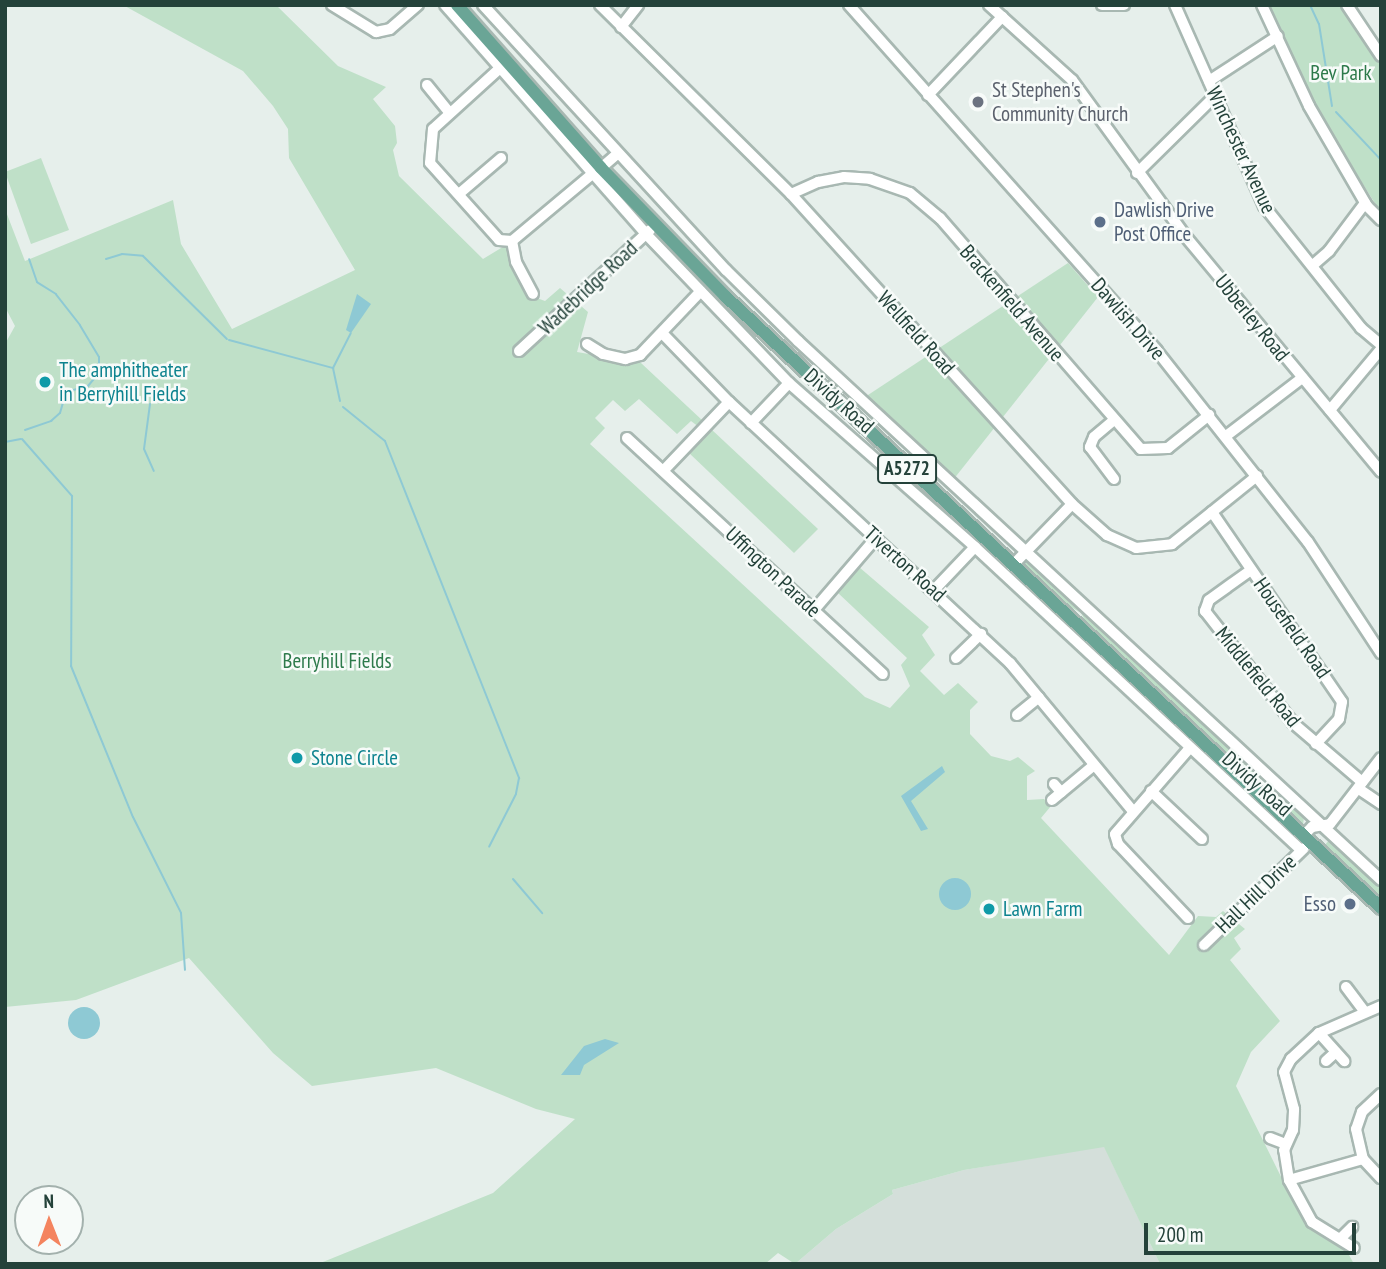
<!DOCTYPE html>
<style>
body{margin:0}
#map{position:relative;width:1386px;height:1269px;overflow:hidden;background:#e6efeb;font-family:"PT Sans Narrow",sans-serif}
div>[style]{position:absolute}
.built>*{inset:0;background:#d4dfda}
.green>*{inset:0;background:#bfe0c8}
.water>*{inset:0;background:#8ec9d4}
.round{border-radius:50%}
.stream>*{height:2px;margin:-1px;padding:0 1px;transform-origin:1px;border-radius:1px;background:#8ec9d4}
.roads{filter:drop-shadow(2px 0 #a8b8b2) drop-shadow(-2px 0 #a8b8b2) drop-shadow(0 2px #a8b8b2) drop-shadow(0 -2px #a8b8b2)}
.minor>*{height:10px;margin:-5px;padding:0 5px;transform-origin:5px;border-radius:5px;background:#fff}
.major>*{height:12px;margin:-6px;padding:0 6px;transform-origin:6px;border-radius:6px;background:#6aa596}
.dots>*{width:19px;height:19px;translate:-50% -50%;box-sizing:border-box;border:4px solid #f7fbf9;border-radius:50%}
span{translate:-50% -50%;white-space:nowrap;text-align:center;line-height:1.15;-webkit-text-stroke:5px #f7fbf9;paint-order:stroke}
.shield-label span{padding:2px 5px;background:#f7fbf9;border:2px solid;border-radius:5px;-webkit-text-stroke-width:0}
.shield-label{font-size:19px;color:#24423a;font-weight:700}
.park-label{font-size:21px;color:#2d7a4b}
.worship-label{font-size:21px;color:#5b616d}
.left{translate:0 -50%;text-align:left}
.street-label{font-size:21px;color:#24423a}
.service-label{font-size:21px;color:#4e5e75}
.right{translate:-100% -50%;text-align:right}
.culture-label{font-size:21px;color:#0d838f}
.frame{position:absolute;inset:0;border:7px solid #24423a;pointer-events:none}
.north{position:absolute;left:14px;top:1185px;width:70px;height:70px;box-sizing:border-box;background:#f7fbf9;border:2px solid #a3b1ad;border-radius:50%;rotate:359deg;font-size:19px;font-weight:700;line-height:28px;text-align:center;color:#24423a}
.north::after{content:'';display:block;margin:auto;width:24px;height:32px;background:#f4845f;clip-path:polygon(50% 0,100% 100%,50% 72%,0 100%)}
.scale{position:absolute;left:1144px;top:1223px;width:212px;height:32px;box-sizing:border-box;border:4px solid #24423a;border-top:0;padding-left:9px;font-size:21px;line-height:24px;white-space:nowrap;color:#24423a;-webkit-text-stroke:5px #f7fbf9;paint-order:stroke}
</style>
<div id="map">
<div class="built">
<i style="clip-path:polygon(1104px 1146px,1160px 1264px,795px 1264px,836px 1229px,893px 1194px,892px 1190px,964px 1170px)"></i>
</div>
<div class="green">
<i style="clip-path:polygon(123px 5px,276px 5px,338px 66px,386px 87px,373px 99px,395px 126px,397px 143px,393px 150px,399px 176px,483px 259px,506px 245px,526px 294px,545px 301px,560px 288px,588px 312px,577px 352px,641px 363px,703px 421px,699px 427px,691px 421px,677px 434px,639px 399px,625px 411px,613px 400px,595px 418px,605px 428px,590px 444px,865px 697px,890px 708px,910px 686px,901px 665px,907px 658px,837px 592px,859px 567px,929px 627px,922px 635px,935px 655px,920px 671px,944px 695px,958px 683px,978px 702px,970px 710px,970px 734px,991px 756px,1010px 761px,1018px 757px,1035px 771px,1027px 776px,1027px 800px,1044px 799px,1051px 806px,1041px 818px,1169px 955px,1198px 916px,1216px 917px,1223px 911px,1245px 929px,1234px 938px,1241px 949px,1230px 960px,1280px 1021px,1251px 1052px,1236px 1086px,1295px 1205px,1316px 1232px,1343px 1244px,1354px 1264px,1160px 1264px,1104px 1147px,964px 1170px,892px 1190px,893px 1194px,836px 1229px,795px 1264px,778px 1253px,765px 1264px,318px 1264px,493px 1193px,575px 1119px,536px 1109px,436px 1068px,312px 1086px,273px 1053px,189px 958px,76px 1000px,5px 1007px,5px 344px,15px 326px,5px 307px,5px 209px,25px 261px,173px 200px,181px 244px,232px 329px,355px 270px,289px 158px,288px 129px,273px 106px,243px 71px)"></i>
<i style="clip-path:polygon(1269px 5px,1345px 5px,1381px 60px,1381px 213px,1305px 92px)"></i>
<i style="clip-path:polygon(41px 158px,69px 230px,31px 244px,5px 172px)"></i>
<i style="clip-path:polygon(1068px 263px,1098px 297px,953px 480px,865px 397px)"></i>
<i style="clip-path:polygon(711px 429px,818px 529px,794px 553px,688px 452px)"></i>
<i style="clip-path:polygon(1028px 558px,1287px 798px,1282px 802px,1254px 783px,1092px 634px,1081px 613px,1059px 600px,1023px 567px)"></i>
<i style="clip-path:polygon(1289px 801px,1304px 816px,1303px 826px,1284px 807px)"></i>
<i style="clip-path:polygon(1330px 839px,1381px 886px,1381px 899px,1324px 846px)"></i>
</div>
<div class="water">
<i style="clip-path:polygon(357px 294px,371px 304px,351px 333px,346px 330px)"></i>
<i style="clip-path:polygon(942px 766px,945px 772px,911px 801px,928px 829px,921px 831px,901px 796px)"></i>
<i class="round" style="left:939px;top:878px;width:32px;height:32px"></i>
<i class="round" style="left:68px;top:1007px;width:32px;height:32px"></i>
<i style="clip-path:polygon(605px 1039px,619px 1043px,584px 1065px,580px 1075px,561px 1075px,584px 1046px)"></i>
</div>
<div class="stream">
<i style="left:1310px;top:5px;width:21px;rotate:65deg"></i>
<i style="left:1319px;top:24px;width:83px;rotate:81deg"></i>
<i style="left:1336px;top:112px;width:66px;rotate:46.8deg"></i>
<i style="left:106px;top:259px;width:17px;rotate:-17deg"></i>
<i style="left:122px;top:254px;width:21px;rotate:5deg"></i>
<i style="left:143px;top:256px;width:118px;rotate:44.7deg"></i>
<i style="left:229px;top:340px;width:108px;rotate:15.1deg"></i>
<i style="left:340px;top:401px;width:34px;rotate:-102deg"></i>
<i style="left:333px;top:368px;width:39px;rotate:-63deg"></i>
<i style="left:150px;top:404px;width:45px;rotate:97.6deg"></i>
<i style="left:144px;top:449px;width:24px;rotate:66deg"></i>
<i style="left:343px;top:407px;width:54px;rotate:39deg"></i>
<i style="left:385px;top:441px;width:363px;rotate:68.3deg"></i>
<i style="left:519px;top:778px;width:16px;rotate:101deg"></i>
<i style="left:516px;top:794px;width:59px;rotate:117deg"></i>
<i style="left:25px;top:430px;width:28px;rotate:-19deg"></i>
<i style="left:51px;top:421px;width:12px;rotate:-42deg"></i>
<i style="left:60px;top:413px;width:22px;rotate:-74deg"></i>
<i style="left:66px;top:392px;width:23px;rotate:-15deg"></i>
<i style="left:88px;top:386px;width:17px;rotate:-50deg"></i>
<i style="left:99px;top:373px;width:16px;rotate:-90deg"></i>
<i style="left:99px;top:357px;width:37px;rotate:-121deg"></i>
<i style="left:80px;top:325px;width:39px;rotate:-128deg"></i>
<i style="left:56px;top:294px;width:22px;rotate:-148deg"></i>
<i style="left:37px;top:282px;width:24px;rotate:-109deg"></i>
<i style="left:22px;top:439px;width:76px;rotate:48.7deg"></i>
<i style="left:72px;top:496px;width:170px;rotate:90.3deg"></i>
<i style="left:71px;top:666px;width:163px;rotate:67.7deg"></i>
<i style="left:133px;top:817px;width:107px;rotate:63.4deg"></i>
<i style="left:181px;top:913px;width:57px;rotate:86deg"></i>
<i style="left:5px;top:442px;width:16px;rotate:-11deg"></i>
<i style="left:513px;top:879px;width:45px;rotate:49.5deg"></i>
</div>
<div class="roads">
<div class="minor">
<i style="left:332px;top:5px;width:52px;rotate:31.5deg"></i>
<i style="left:376px;top:32px;width:14px;rotate:-12deg"></i>
<i style="left:390px;top:29px;width:37px;rotate:-41deg"></i>
<i style="left:445px;top:5px;width:305px;rotate:48.7deg"></i>
<i style="left:646px;top:234px;width:207px;rotate:46.2deg"></i>
<i style="left:789px;top:383px;width:248px;rotate:41.4deg"></i>
<i style="left:975px;top:547px;width:445px;rotate:42.9deg"></i>
<i style="left:483px;top:5px;width:360px;rotate:47.5deg"></i>
<i style="left:726px;top:270px;width:101px;rotate:44.6deg"></i>
<i style="left:798px;top:341px;width:794px;rotate:42.75deg"></i>
<i style="left:600px;top:5px;width:269px;rotate:44.7deg"></i>
<i style="left:791px;top:194px;width:418px;rotate:47.8deg"></i>
<i style="left:1072px;top:504px;width:47px;rotate:41.5deg"></i>
<i style="left:1107px;top:535px;width:32px;rotate:24deg"></i>
<i style="left:1136px;top:548px;width:36px;rotate:-6deg"></i>
<i style="left:1172px;top:544px;width:109px;rotate:-38.7deg"></i>
<i style="left:849px;top:5px;width:463px;rotate:48.3deg"></i>
<i style="left:1157px;top:351px;width:243px;rotate:51.7deg"></i>
<i style="left:1308px;top:542px;width:133px;rotate:56.7deg"></i>
<i style="left:989px;top:5px;width:112px;rotate:42.1deg"></i>
<i style="left:1072px;top:80px;width:194px;rotate:54deg"></i>
<i style="left:1186px;top:237px;width:305px;rotate:50.3deg"></i>
<i style="left:1102px;top:5px;width:22px"></i>
<i style="left:1175px;top:5px;width:220px;rotate:66.1deg"></i>
<i style="left:1264px;top:206px;width:156px;rotate:51.5deg"></i>
<i style="left:1361px;top:328px;width:26px;rotate:40deg"></i>
<i style="left:1262px;top:5px;width:111px;rotate:65deg"></i>
<i style="left:1309px;top:106px;width:116px;rotate:59.9deg"></i>
<i style="left:1367px;top:206px;width:20px;rotate:45deg"></i>
<i style="left:1347px;top:5px;width:61px;rotate:56.3deg"></i>
<i style="left:621px;top:27px;width:28px;rotate:-52deg"></i>
<i style="left:499px;top:69px;width:89px;rotate:137.7deg"></i>
<i style="left:433px;top:129px;width:34px;rotate:95deg"></i>
<i style="left:430px;top:163px;width:103px;rotate:48.1deg"></i>
<i style="left:499px;top:240px;width:13px;rotate:4deg"></i>
<i style="left:512px;top:241px;width:104px;rotate:-39.9deg"></i>
<i style="left:1209px;top:81px;width:82px;rotate:-33.1deg"></i>
<i style="left:427px;top:85px;width:36px;rotate:51deg"></i>
<i style="left:928px;top:95px;width:108px;rotate:-46.5deg"></i>
<i style="left:601px;top:168px;width:21px;rotate:-41deg"></i>
<i style="left:1137px;top:173px;width:111px;rotate:-44.6deg"></i>
<i style="left:460px;top:193px;width:54px;rotate:-40.5deg"></i>
<i style="left:791px;top:194px;width:30px;rotate:-24deg"></i>
<i style="left:818px;top:182px;width:26px;rotate:-11deg"></i>
<i style="left:844px;top:177px;width:26px;rotate:4deg"></i>
<i style="left:870px;top:179px;width:42px;rotate:19.3deg"></i>
<i style="left:910px;top:193px;width:39px;rotate:40deg"></i>
<i style="left:940px;top:218px;width:306px;rotate:49deg"></i>
<i style="left:1141px;top:449px;width:27px;rotate:-2deg"></i>
<i style="left:1168px;top:448px;width:53px;rotate:-38.8deg"></i>
<i style="left:512px;top:241px;width:21px;rotate:79deg"></i>
<i style="left:516px;top:262px;width:36px;rotate:62deg"></i>
<i style="left:1313px;top:265px;width:21px;rotate:-41deg"></i>
<i style="left:1329px;top:251px;width:60px;rotate:-53.1deg"></i>
<i style="left:663px;top:334px;width:95px;rotate:45.9deg"></i>
<i style="left:729px;top:402px;width:384px;rotate:42.9deg"></i>
<i style="left:1010px;top:663px;width:191px;rotate:50.3deg"></i>
<i style="left:587px;top:344px;width:19px;rotate:32deg"></i>
<i style="left:603px;top:354px;width:23px;rotate:13deg"></i>
<i style="left:625px;top:359px;width:16px;rotate:-15deg"></i>
<i style="left:640px;top:355px;width:88px;rotate:-46.4deg"></i>
<i style="left:519px;top:351px;width:178px;rotate:-42.7deg"></i>
<i style="left:1330px;top:410px;width:80px;rotate:-50.1deg"></i>
<i style="left:1114px;top:420px;width:26px;rotate:140deg"></i>
<i style="left:1094px;top:437px;width:11px;rotate:112deg"></i>
<i style="left:1090px;top:447px;width:40px;rotate:53deg"></i>
<i style="left:751px;top:423px;width:55px;rotate:-46.5deg"></i>
<i style="left:1226px;top:436px;width:96px;rotate:-37.3deg"></i>
<i style="left:627px;top:438px;width:348px;rotate:42.7deg"></i>
<i style="left:664px;top:470px;width:94px;rotate:-46.3deg"></i>
<i style="left:1212px;top:512px;width:230px;rotate:55.6deg"></i>
<i style="left:1342px;top:702px;width:17px;rotate:100deg"></i>
<i style="left:1339px;top:719px;width:34px;rotate:133deg"></i>
<i style="left:1012px;top:566px;width:86px;rotate:-45.9deg"></i>
<i style="left:1251px;top:570px;width:52px;rotate:144.5deg"></i>
<i style="left:1209px;top:600px;width:12px;rotate:110deg"></i>
<i style="left:1205px;top:611px;width:142px;rotate:51.8deg"></i>
<i style="left:1293px;top:723px;width:91px;rotate:40.5deg"></i>
<i style="left:934px;top:590px;width:59px;rotate:-46.4deg"></i>
<i style="left:814px;top:610px;width:95px;rotate:-49.3deg"></i>
<i style="left:956px;top:658px;width:35px;rotate:-44deg"></i>
<i style="left:1017px;top:715px;width:28px;rotate:-39deg"></i>
<i style="left:1054px;top:784px;width:11px;rotate:49deg"></i>
<i style="left:1359px;top:789px;width:27px;rotate:34deg"></i>
<i style="left:1151px;top:791px;width:70px;rotate:43.3deg"></i>
<i style="left:1052px;top:800px;width:53px;rotate:-39.7deg"></i>
<i style="left:1303px;top:836px;width:13px;rotate:-45deg"></i>
<i style="left:1312px;top:827px;width:18px;rotate:-9deg"></i>
<i style="left:1330px;top:824px;width:83px;rotate:-52.3deg"></i>
<i style="left:1188px;top:918px;width:102px;rotate:-133.4deg"></i>
<i style="left:1118px;top:844px;width:10px;rotate:-107deg"></i>
<i style="left:1115px;top:834px;width:113px;rotate:-49deg"></i>
<i style="left:1204px;top:945px;width:139px;rotate:-44.1deg"></i>
<i style="left:1346px;top:987px;width:31px;rotate:53deg"></i>
<i style="left:1319px;top:1033px;width:38px;rotate:48deg"></i>
<i style="left:1326px;top:1061px;width:13px;rotate:-42deg"></i>
<i style="left:1381px;top:1094px;width:26px;rotate:137deg"></i>
<i style="left:1362px;top:1112px;width:18px;rotate:109deg"></i>
<i style="left:1356px;top:1129px;width:31px;rotate:77deg"></i>
<i style="left:1363px;top:1159px;width:26px;rotate:47deg"></i>
<i style="left:1270px;top:1138px;width:17px;rotate:21deg"></i>
<i style="left:1363px;top:1159px;width:77px;rotate:164.2deg"></i>
<i style="left:1289px;top:1180px;width:30px;rotate:-99deg"></i>
<i style="left:1284px;top:1150px;width:22px;rotate:-66deg"></i>
<i style="left:1293px;top:1130px;width:21px;rotate:-87deg"></i>
<i style="left:1294px;top:1109px;width:38px;rotate:-105deg"></i>
<i style="left:1284px;top:1072px;width:15px;rotate:-62deg"></i>
<i style="left:1291px;top:1059px;width:38px;rotate:-43deg"></i>
<i style="left:1319px;top:1033px;width:68px;rotate:-23.5deg"></i>
<i style="left:1289px;top:1180px;width:48px;rotate:61.3deg"></i>
<i style="left:1312px;top:1222px;width:49px;rotate:31.8deg"></i>
<i style="left:1341px;top:1238px;width:16px;rotate:-45deg"></i>
</div>
<div class="major">
<i style="left:457px;top:5px;width:217px;rotate:48.5deg"></i>
<i style="left:601px;top:168px;width:178px;rotate:45.9deg"></i>
<i style="left:725px;top:296px;width:897px;rotate:43.01deg"></i>
</div>
</div>
<div class="dots">
<i style="left:978px;top:102px;background:#6b7280"></i>
<i style="left:1100px;top:222px;background:#5c6f8a"></i>
<i style="left:45px;top:382px;background:#0f9aa8"></i>
<i style="left:297px;top:758px;background:#0f9aa8"></i>
<i style="left:1350px;top:904px;background:#5c6f8a"></i>
<i style="left:989px;top:909px;background:#0f9aa8"></i>
</div>
<div class="shield-label">
<span style="left:907px;top:469px">A5272</span>
</div>
<div class="park-label">
<span style="left:1341px;top:73px">Bev Park</span>
<span style="left:337px;top:661px">Berryhill Fields</span>
</div>
<div class="worship-label">
<span class="left" style="left:992px;top:102px">St Stephen's<br>Community Church</span>
</div>
<div class="street-label">
<span style="left:1241px;top:150px;rotate:65deg">Winchester Avenue</span>
<span style="left:588px;top:288px;rotate:-43deg">Wadebridge Road</span>
<span style="left:1012px;top:303px;rotate:49deg">Brackenfield Avenue</span>
<span style="left:1252px;top:318px;rotate:51deg">Ubberley Road</span>
<span style="left:1128px;top:319px;rotate:49deg">Dawlish Drive</span>
<span style="left:916px;top:333px;rotate:48deg">Wellfield Road</span>
<span style="left:839px;top:401px;rotate:42deg">Dividy Road</span>
<span style="left:905px;top:564px;rotate:42deg">Tiverton Road</span>
<span style="left:773px;top:572px;rotate:43deg">Uffington Parade</span>
<span style="left:1292px;top:628px;rotate:55deg">Housefield Road</span>
<span style="left:1258px;top:677px;rotate:51deg">Middlefield Road</span>
<span style="left:1257px;top:784px;rotate:42deg">Dividy Road</span>
<span style="left:1256px;top:894px;rotate:-44deg">Hall Hill Drive</span>
</div>
<div class="service-label">
<span class="left" style="left:1114px;top:222px">Dawlish Drive<br>Post Office</span>
<span class="right" style="left:1336px;top:904px">Esso</span>
</div>
<div class="culture-label">
<span class="left" style="left:59px;top:382px">The amphitheater<br>in Berryhill Fields</span>
<span class="left" style="left:311px;top:758px">Stone Circle</span>
<span class="left" style="left:1003px;top:909px">Lawn Farm</span>
</div>
<div class="frame"></div>
<div class="north">N</div>
<div class="scale">200 m</div>
</div>
